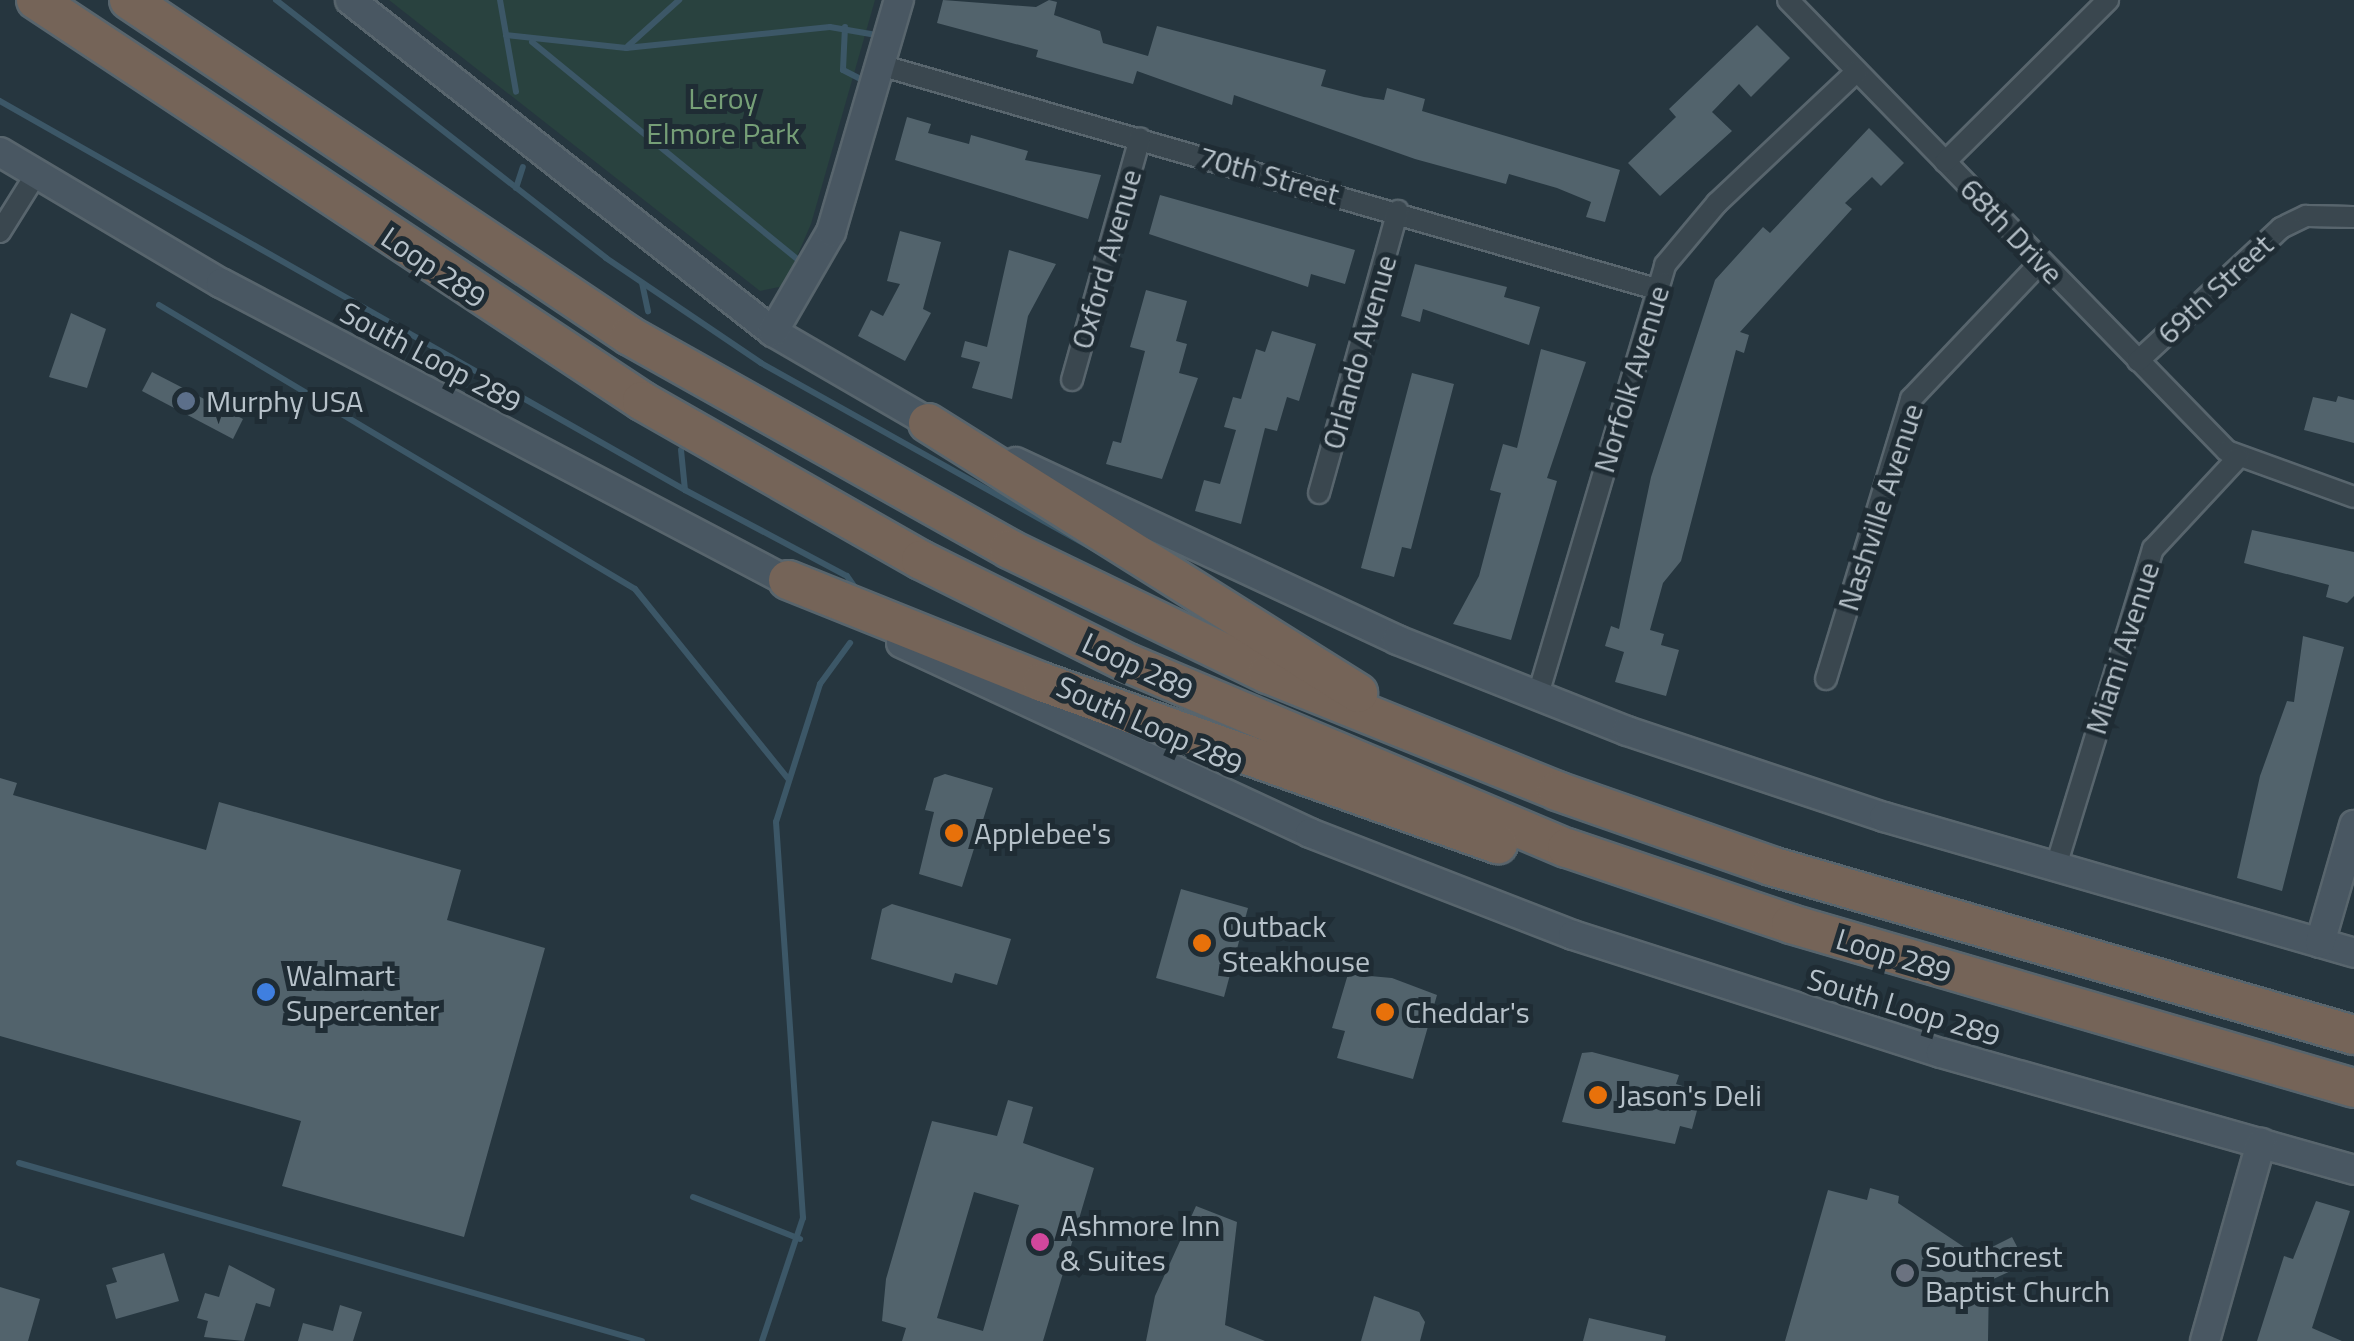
<!DOCTYPE html>
<style>
body{margin:0}
#map{position:relative;width:2354px;height:1341px;overflow:hidden;background:#26363f;font-family:"Titillium Web",sans-serif}
div>[style]{position:absolute}
.green>*{inset:0;background:#29423f}
.stream>*{height:6px;margin:-3px;padding:0 3px;transform-origin:3px;border-radius:3px;background:#3c5767}
.building>*{inset:0;background:#52636c}
.roads{filter:drop-shadow(2px 0 #58656d) drop-shadow(-2px 0 #58656d) drop-shadow(0 2px #58656d) drop-shadow(0 -2px #58656d)}
.street>*{height:20px;margin:-10px;padding:0 10px;transform-origin:10px;border-radius:10px;background:#3a474f}
.secondary>*{height:28px;margin:-14px;padding:0 14px;transform-origin:14px;border-radius:14px;background:#495762}
.highway>*{height:38px;margin:-19px;padding:0 19px;transform-origin:19px;border-radius:19px;background:#756458}
.dots>*{width:28px;height:28px;translate:-50% -50%;box-sizing:border-box;border:5px solid #1f2c34;border-radius:50%}
span{translate:-50% -50%;white-space:nowrap;text-align:center;line-height:1.15;-webkit-text-stroke:10px #1f2c34;paint-order:stroke}
.park-label{font-size:30px;color:#769f77}
.street-label{font-size:30px;color:#b7c2ca}
.poi-label{font-size:30px;color:#b7c2ca}
.left{translate:0 -50%;text-align:left}
</style>
<div id="map">
<div class="green">
<i style="clip-path:polygon(389px 0,875px 0,811px 224px,784px 286px,760px 291px)"></i>
</div>
<div class="stream">
<i style="left:276px;top:0;width:419px;rotate:38deg"></i>
<i style="left:606px;top:258px;width:187px;rotate:34.1deg"></i>
<i style="left:761px;top:363px;width:394px;rotate:29.2deg"></i>
<i style="left:500px;top:0;width:93px;rotate:80.1deg"></i>
<i style="left:845px;top:27px;width:43px;rotate:92.7deg"></i>
<i style="left:843px;top:70px;width:28px;rotate:27deg"></i>
<i style="left:506px;top:35px;width:121px;rotate:6.2deg"></i>
<i style="left:626px;top:48px;width:205px;rotate:-5.9deg"></i>
<i style="left:830px;top:27px;width:53px;rotate:9.8deg"></i>
<i style="left:532px;top:42px;width:352px;rotate:39.3deg"></i>
<i style="left:628px;top:46px;width:69px;rotate:-42deg"></i>
<i style="left:0;top:101px;width:788px;rotate:29.59deg"></i>
<i style="left:516px;top:188px;width:22px;rotate:-72deg"></i>
<i style="left:642px;top:283px;width:29px;rotate:78deg"></i>
<i style="left:159px;top:305px;width:554px;rotate:30.82deg"></i>
<i style="left:635px;top:589px;width:245px;rotate:51.1deg"></i>
<i style="left:681px;top:450px;width:40px;rotate:84.3deg"></i>
<i style="left:685px;top:490px;width:183px;rotate:28deg"></i>
<i style="left:847px;top:576px;width:19px;rotate:55deg"></i>
<i style="left:19px;top:1163px;width:648px;rotate:15.95deg"></i>
<i style="left:693px;top:1197px;width:115px;rotate:21.4deg"></i>
<i style="left:762px;top:1341px;width:130px;rotate:-71.6deg"></i>
<i style="left:803px;top:1218px;width:397px;rotate:-93.9deg"></i>
<i style="left:776px;top:822px;width:145px;rotate:-72.3deg"></i>
<i style="left:820px;top:684px;width:51px;rotate:-53.8deg"></i>
</div>
<div class="building">
<i style="clip-path:polygon(943px 0,1036px 7px,1049px 0,1057px 2px,1054px 15px,1100px 31px,1103px 43px,1148px 56px,1157px 26px,1326px 70px,1321px 86px,1364px 97px,1384px 100px,1387px 88px,1425px 99px,1422px 111px,1620px 170px,1605px 222px,1586px 217px,1591px 202px,1557px 188px,1509px 174px,1506px 184px,1415px 159px,1234px 95px,1232px 105px,1137px 71px,1133px 84px,1036px 57px,1038px 50px,937px 23px)"></i>
<i style="clip-path:polygon(1757px 25px,1790px 58px,1751px 97px,1739px 84px,1712px 112px,1732px 131px,1660px 196px,1628px 163px,1676px 117px,1669px 109px)"></i>
<i style="clip-path:polygon(907px 117px,931px 124px,928px 133px,969px 144px,971px 135px,1028px 151px,1025px 160px,1101px 175px,1088px 219px,895px 160px)"></i>
<i style="clip-path:polygon(1869px 128px,1904px 163px,1881px 186px,1872px 177px,1845px 203px,1852px 209px,1740px 332px,1749px 335px,1744px 353px,1736px 350px,1681px 561px,1663px 583px,1650px 630px,1664px 634px,1661px 645px,1679px 650px,1666px 696px,1615px 682px,1624px 652px,1605px 646px,1611px 626px,1619px 629px,1651px 477px,1715px 280px,1763px 227px,1770px 233px)"></i>
<i style="clip-path:polygon(1160px 195px,1355px 250px,1345px 284px,1311px 274px,1308px 287px,1149px 234px)"></i>
<i style="clip-path:polygon(900px 231px,941px 242px,923px 309px,931px 313px,905px 361px,858px 336px,871px 310px,883px 316px,900px 284px,887px 281px)"></i>
<i style="clip-path:polygon(1009px 250px,1056px 264px,1028px 316px,1012px 399px,972px 388px,980px 362px,961px 357px,965px 341px,987px 347px)"></i>
<i style="clip-path:polygon(1415px 264px,1507px 287px,1504px 297px,1540px 307px,1529px 345px,1423px 309px,1420px 322px,1401px 316px)"></i>
<i style="clip-path:polygon(1146px 290px,1187px 301px,1176px 341px,1187px 344px,1179px 373px,1198px 378px,1162px 479px,1106px 464px,1113px 441px,1121px 443px,1145px 351px,1130px 347px)"></i>
<i style="clip-path:polygon(71px 313px,106px 329px,87px 388px,49px 377px)"></i>
<i style="clip-path:polygon(1272px 331px,1316px 344px,1299px 401px,1287px 397px,1277px 431px,1265px 428px,1241px 524px,1195px 511px,1204px 480px,1220px 484px,1236px 430px,1224px 427px,1233px 397px,1241px 399px,1256px 349px,1265px 352px)"></i>
<i style="clip-path:polygon(1541px 349px,1586px 362px,1547px 478px,1557px 481px,1511px 640px,1453px 624px,1479px 576px,1501px 493px,1490px 490px,1503px 444px,1517px 448px)"></i>
<i style="clip-path:polygon(152px 372px,243px 419px,233px 439px,142px 391px)"></i>
<i style="clip-path:polygon(1412px 373px,1454px 384px,1411px 549px,1402px 547px,1394px 577px,1361px 568px)"></i>
<i style="clip-path:polygon(2338px 396px,2354px 400px,2354px 443px,2304px 430px,2313px 397px,2336px 402px)"></i>
<i style="clip-path:polygon(2252px 530px,2354px 552px,2354px 596px,2347px 603px,2326px 597px,2329px 585px,2244px 563px)"></i>
<i style="clip-path:polygon(2303px 636px,2344px 647px,2282px 891px,2237px 878px,2260px 776px,2287px 701px,2294px 702px)"></i>
<i style="clip-path:polygon(945px 774px,993px 788px,962px 887px,919px 874px,934px 812px,925px 810px,934px 778px)"></i>
<i style="clip-path:polygon(0 778px,17px 783px,13px 795px,206px 850px,219px 802px,461px 870px,447px 920px,545px 948px,464px 1237px,282px 1186px,301px 1121px,0 1036px)"></i>
<i style="clip-path:polygon(1181px 889px,1248px 908px,1224px 997px,1156px 978px)"></i>
<i style="clip-path:polygon(892px 904px,1011px 939px,997px 985px,955px 973px,952px 983px,871px 959px,882px 909px)"></i>
<i style="clip-path:polygon(1348px 974px,1392px 978px,1437px 995px,1413px 1079px,1337px 1058px,1345px 1031px,1332px 1028px)"></i>
<i style="clip-path:polygon(1592px 1052px,1679px 1075px,1676px 1084px,1702px 1092px,1692px 1129px,1680px 1126px,1675px 1144px,1562px 1122px,1582px 1053px)"></i>
<i style="clip-path:polygon(evenodd,1008px 1100px,1033px 1107px,1023px 1143px,1094px 1168px,1043px 1341px,902px 1341px,906px 1328px,882px 1321px,886px 1279px,932px 1121px,997px 1136px,1008px 1100px,974px 1192px,1019px 1205px,983px 1331px,937px 1318px,974px 1192px)"></i>
<i style="clip-path:polygon(1870px 1188px,1899px 1196px,1898px 1203px,1976px 1255px,2012px 1237px,2026px 1264px,1989px 1281px,1988px 1341px,1785px 1341px,1828px 1190px,1867px 1200px)"></i>
<i style="clip-path:polygon(2316px 1201px,2350px 1211px,2312px 1328px,2342px 1341px,2257px 1341px,2284px 1256px,2293px 1259px)"></i>
<i style="clip-path:polygon(1196px 1206px,1237px 1222px,1225px 1325px,1265px 1341px,1146px 1341px,1155px 1296px)"></i>
<i style="clip-path:polygon(164px 1253px,179px 1301px,116px 1319px,106px 1285px,117px 1282px,112px 1268px)"></i>
<i style="clip-path:polygon(229px 1265px,275px 1289px,270px 1307px,256px 1303px,244px 1341px,204px 1337px,208px 1321px,197px 1318px,205px 1293px,219px 1297px)"></i>
<i style="clip-path:polygon(0 1287px,40px 1299px,28px 1341px,0 1341px)"></i>
<i style="clip-path:polygon(1374px 1296px,1419px 1312px,1425px 1322px,1420px 1341px,1361px 1341px)"></i>
<i style="clip-path:polygon(340px 1305px,362px 1312px,353px 1341px,298px 1341px,303px 1323px,333px 1331px)"></i>
<i style="clip-path:polygon(1589px 1318px,1666px 1336px,1665px 1341px,1583px 1341px)"></i>
</div>
<div class="roads">
<div class="street">
<i style="left:1788px;top:0;width:629px;rotate:45.77deg"></i>
<i style="left:2227px;top:451px;width:135px;rotate:19.9deg"></i>
<i style="left:880px;top:65px;width:808px;rotate:16.1deg"></i>
<i style="left:1945px;top:162px;width:230px;rotate:-44.8deg"></i>
<i style="left:0;top:232px;width:66px;rotate:-58deg"></i>
<i style="left:2138px;top:361px;width:195px;rotate:-42.9deg"></i>
<i style="left:2281px;top:228px;width:28px;rotate:-26deg"></i>
<i style="left:2306px;top:216px;width:48px;rotate:1.2deg"></i>
<i style="left:1072px;top:380px;width:251px;rotate:-74.3deg"></i>
<i style="left:1319px;top:493px;width:293px;rotate:-74.4deg"></i>
<i style="left:1826px;top:679px;width:293px;rotate:-73.1deg"></i>
<i style="left:1911px;top:399px;width:189px;rotate:-46.5deg"></i>
<i style="left:1537px;top:698px;width:452px;rotate:-73.5deg"></i>
<i style="left:1665px;top:265px;width:81px;rotate:-50deg"></i>
<i style="left:1717px;top:203px;width:192px;rotate:-43.3deg"></i>
<i style="left:2056px;top:866px;width:332px;rotate:-73deg"></i>
<i style="left:2153px;top:549px;width:125px;rotate:-47deg"></i>
</div>
<div class="secondary">
<i style="left:350px;top:0;width:538px;rotate:38.13deg"></i>
<i style="left:773px;top:332px;width:198px;rotate:30.1deg"></i>
<i style="left:0;top:152px;width:257px;rotate:30.7deg"></i>
<i style="left:221px;top:283px;width:657px;rotate:27.77deg"></i>
<i style="left:773px;top:332px;width:116px;rotate:-59.9deg"></i>
<i style="left:831px;top:232px;width:242px;rotate:-73.7deg"></i>
<i style="left:1016px;top:462px;width:421px;rotate:25deg"></i>
<i style="left:1397px;top:640px;width:247px;rotate:21.6deg"></i>
<i style="left:1627px;top:731px;width:271px;rotate:18.5deg"></i>
<i style="left:1884px;top:817px;width:489px;rotate:16.1deg"></i>
<i style="left:901px;top:643px;width:451px;rotate:24.9deg"></i>
<i style="left:1310px;top:833px;width:282px;rotate:21.2deg"></i>
<i style="left:1573px;top:935px;width:386px;rotate:17.8deg"></i>
<i style="left:1941px;top:1053px;width:429px;rotate:15.8deg"></i>
<i style="left:2320px;top:943px;width:123px;rotate:-73.9deg"></i>
<i style="left:2205px;top:1341px;width:206px;rotate:-74.2deg"></i>
</div>
<div class="highway">
<i style="left:36px;top:0;width:727px;rotate:33.49deg"></i>
<i style="left:642px;top:401px;width:321px;rotate:29.7deg"></i>
<i style="left:921px;top:560px;width:231px;rotate:26.5deg"></i>
<i style="left:1128px;top:663px;width:476px;rotate:22.9deg"></i>
<i style="left:1567px;top:848px;width:237px;rotate:18.7deg"></i>
<i style="left:1791px;top:924px;width:586px;rotate:16.24deg"></i>
<i style="left:129px;top:0;width:603px;rotate:33.85deg"></i>
<i style="left:630px;top:336px;width:435px;rotate:29.3deg"></i>
<i style="left:1009px;top:549px;width:288px;rotate:25.8deg"></i>
<i style="left:1268px;top:674px;width:312px;rotate:22deg"></i>
<i style="left:1557px;top:791px;width:227px;rotate:19.3deg"></i>
<i style="left:1771px;top:866px;width:607px;rotate:16.17deg"></i>
<i style="left:928px;top:423px;width:508px;rotate:32.12deg"></i>
<i style="left:788px;top:580px;width:274px;rotate:21.9deg"></i>
<i style="left:1042px;top:682px;width:484px;rotate:19.6deg"></i>
</div>
</div>
<div class="dots">
<i style="left:186px;top:401px;background:#5c6f8a"></i>
<i style="left:954px;top:833px;background:#e8710a"></i>
<i style="left:1202px;top:943px;background:#e8710a"></i>
<i style="left:266px;top:992px;background:#3f7fe0"></i>
<i style="left:1385px;top:1012px;background:#e8710a"></i>
<i style="left:1598px;top:1095px;background:#e8710a"></i>
<i style="left:1040px;top:1242px;background:#d1479c"></i>
<i style="left:1905px;top:1273px;background:#6b7280"></i>
</div>
<div class="park-label">
<span style="left:723px;top:115px">Leroy<br>Elmore Park</span>
</div>
<div class="street-label">
<span style="left:1269px;top:175px;rotate:16deg">70th Street</span>
<span style="left:2012px;top:231px;rotate:46deg">68th Drive</span>
<span style="left:1106px;top:259px;rotate:-74deg">Oxford Avenue</span>
<span style="left:434px;top:267px;rotate:34deg">Loop 289</span>
<span style="left:2215px;top:289px;rotate:-43deg">69th Street</span>
<span style="left:1359px;top:352px;rotate:-74deg">Orlando Avenue</span>
<span style="left:431px;top:357px;rotate:28deg">South Loop 289</span>
<span style="left:1631px;top:379px;rotate:-73deg">Norfolk Avenue</span>
<span style="left:1880px;top:507px;rotate:-72deg">Nashville Avenue</span>
<span style="left:2122px;top:648px;rotate:-72deg">Miami Avenue</span>
<span style="left:1138px;top:666px;rotate:25deg">Loop 289</span>
<span style="left:1150px;top:725px;rotate:24deg">South Loop 289</span>
<span style="left:1894px;top:955px;rotate:17deg">Loop 289</span>
<span style="left:1904px;top:1007px;rotate:17deg">South Loop 289</span>
</div>
<div class="poi-label">
<span class="left" style="left:206px;top:401px">Murphy USA</span>
<span class="left" style="left:974px;top:833px">Applebee's</span>
<span class="left" style="left:1222px;top:943px">Outback<br>Steakhouse</span>
<span class="left" style="left:286px;top:992px">Walmart<br>Supercenter</span>
<span class="left" style="left:1405px;top:1012px">Cheddar's</span>
<span class="left" style="left:1618px;top:1095px">Jason's Deli</span>
<span class="left" style="left:1060px;top:1242px">Ashmore Inn<br>&amp; Suites</span>
<span class="left" style="left:1925px;top:1273px">Southcrest<br>Baptist Church</span>
</div>
</div>
